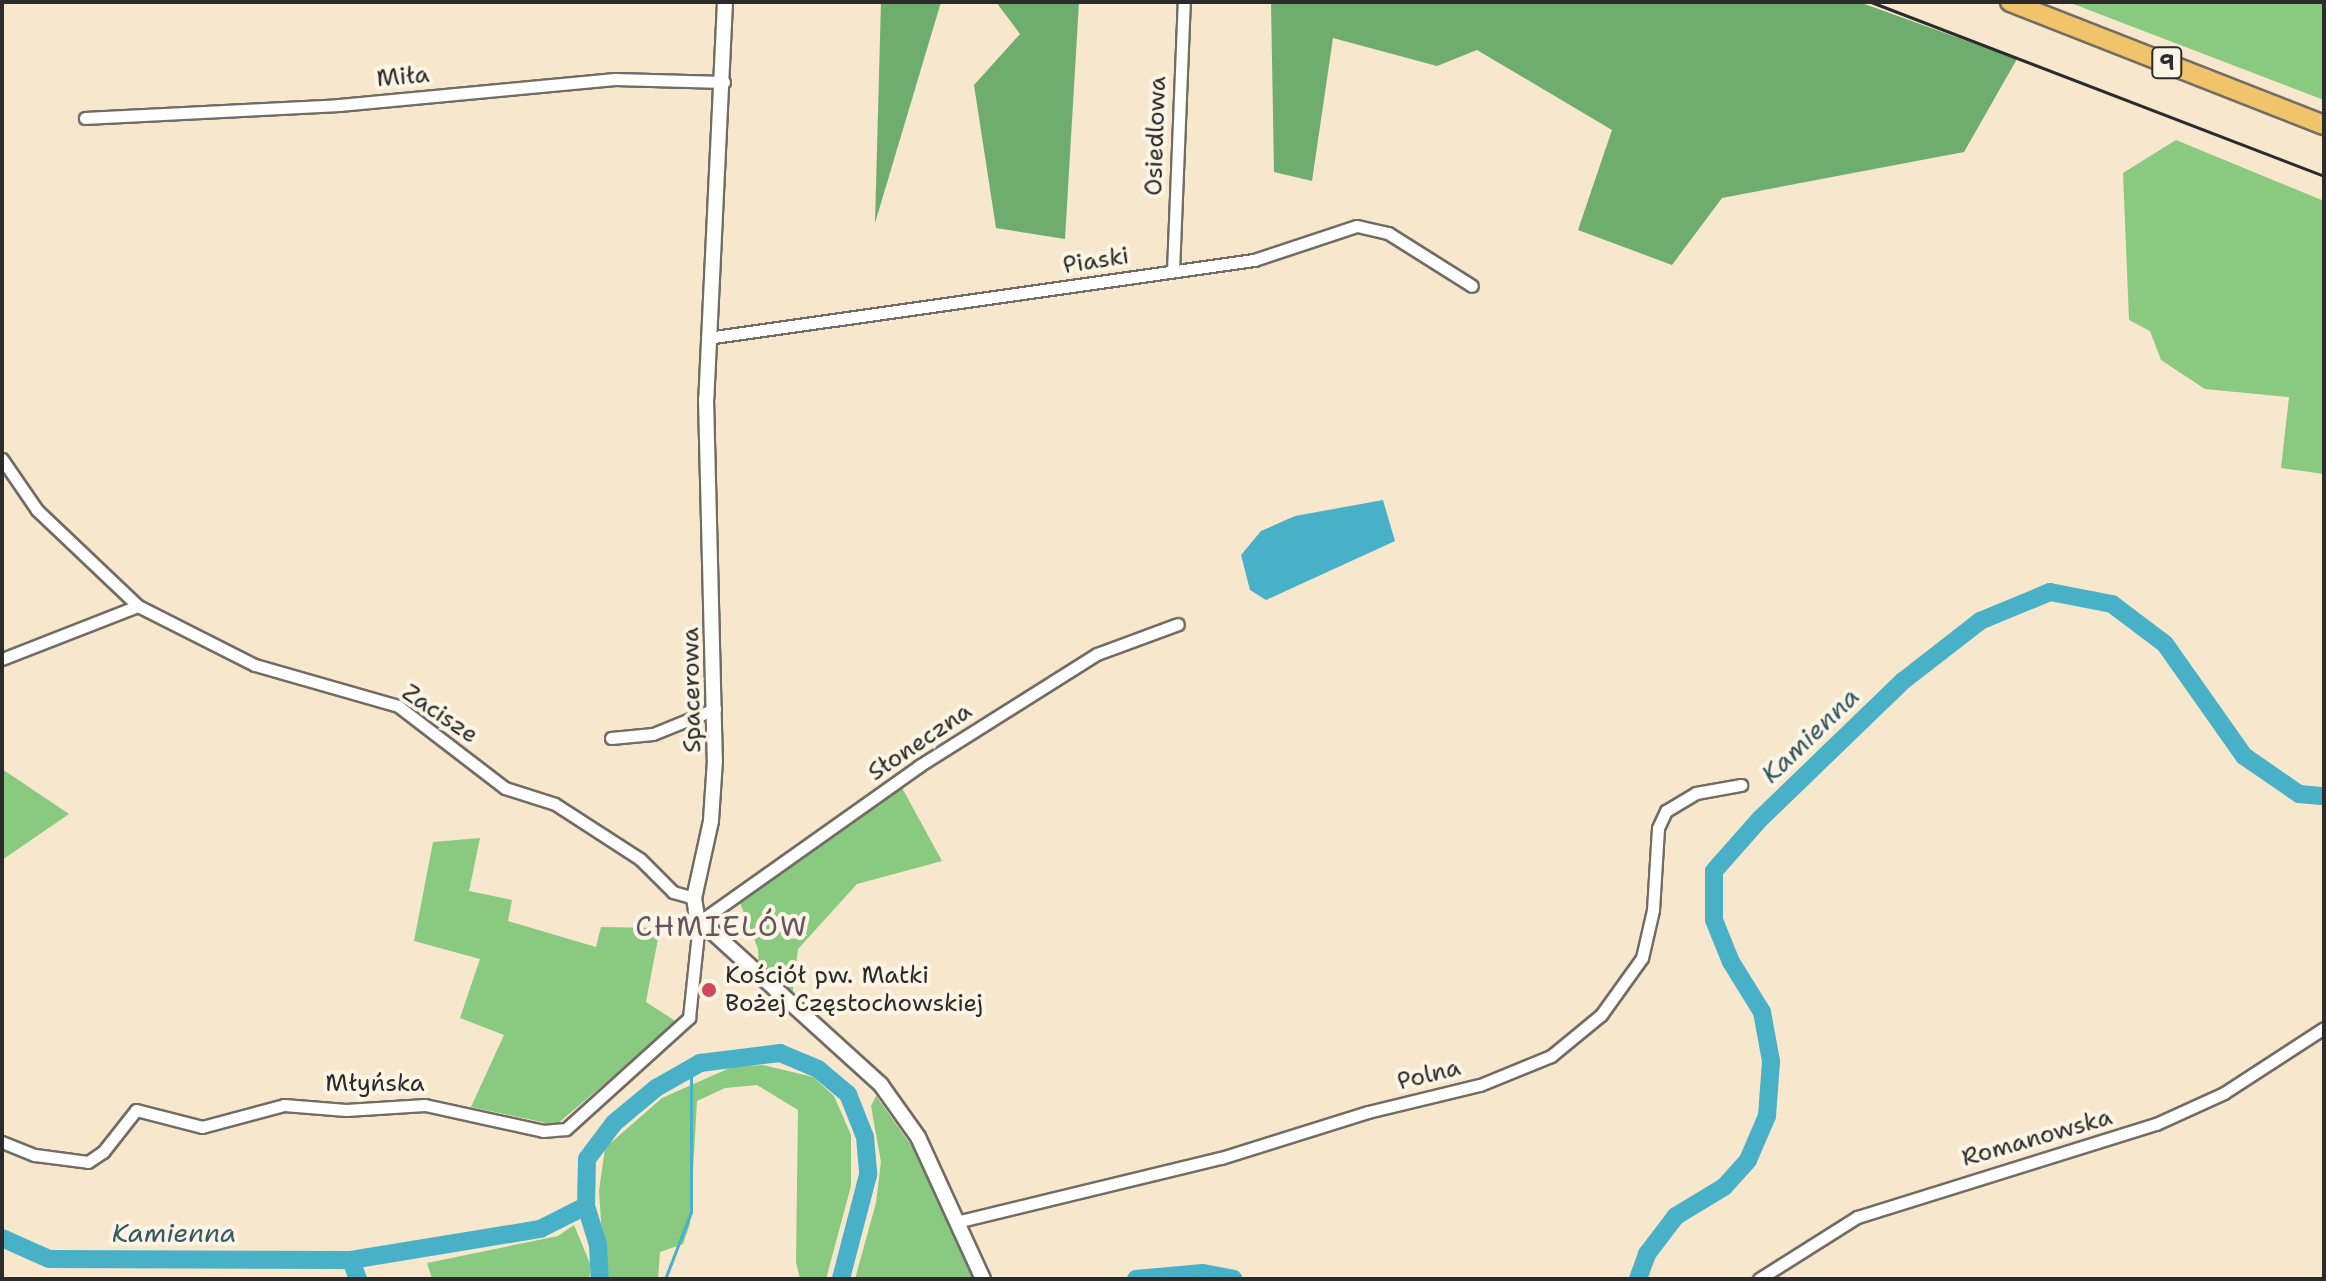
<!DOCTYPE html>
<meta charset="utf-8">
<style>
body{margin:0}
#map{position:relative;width:2326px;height:1281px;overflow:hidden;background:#f6e7cd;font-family:"Shantell Sans",sans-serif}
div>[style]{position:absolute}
.green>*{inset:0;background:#89c980}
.forest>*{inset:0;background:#6ead6e}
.water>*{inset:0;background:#48b1c7}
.stream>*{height:3px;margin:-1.5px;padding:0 1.5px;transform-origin:1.5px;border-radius:1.5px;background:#48b1c7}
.river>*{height:18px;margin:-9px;padding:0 9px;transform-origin:9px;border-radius:9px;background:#48b1c7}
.roads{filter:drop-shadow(2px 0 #726d64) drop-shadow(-2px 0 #726d64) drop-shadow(0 2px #726d64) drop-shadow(0 -2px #726d64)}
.minor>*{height:11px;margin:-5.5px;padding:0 5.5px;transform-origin:5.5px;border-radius:5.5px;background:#fff}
.tertiary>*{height:14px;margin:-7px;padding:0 7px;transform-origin:7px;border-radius:7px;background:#fff}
.primary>*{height:18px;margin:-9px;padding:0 9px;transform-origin:9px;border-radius:9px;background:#f1c36a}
.rail>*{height:3px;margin:-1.5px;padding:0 1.5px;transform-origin:1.5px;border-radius:1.5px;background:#2b2b2b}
.dots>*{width:22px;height:22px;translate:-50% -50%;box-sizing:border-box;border:4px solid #fcf5e5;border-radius:50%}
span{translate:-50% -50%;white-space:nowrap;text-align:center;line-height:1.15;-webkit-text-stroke:8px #fcf5e5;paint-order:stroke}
.shield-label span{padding:2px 6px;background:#fcf5e5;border:2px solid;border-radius:6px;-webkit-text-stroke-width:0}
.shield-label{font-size:22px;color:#2b2b2b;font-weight:700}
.street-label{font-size:24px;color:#2b2b2b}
.poi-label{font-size:24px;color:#2b2b2b}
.left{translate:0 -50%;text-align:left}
.water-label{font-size:26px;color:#355a62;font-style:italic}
.quarter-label{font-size:28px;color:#64555f;letter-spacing:2px}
.frame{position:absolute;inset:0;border:4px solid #2b2b2b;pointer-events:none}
</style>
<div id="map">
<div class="green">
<i style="clip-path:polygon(2068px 2px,2324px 2px,2324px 100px)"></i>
<i style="clip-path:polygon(2176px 140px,2324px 201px,2324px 474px,2281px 468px,2289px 397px,2205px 389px,2161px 360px,2150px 331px,2129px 320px,2123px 173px)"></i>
<i style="clip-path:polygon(2px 769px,69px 814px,2px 860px)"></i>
<i style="clip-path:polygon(901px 786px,942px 861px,857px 884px,798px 949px,792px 997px,759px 969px,758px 949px,739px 900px)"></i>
<i style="clip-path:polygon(480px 838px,469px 891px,512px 900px,508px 921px,596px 947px,601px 927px,660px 928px,646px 1002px,677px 1022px,556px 1125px,471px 1107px,504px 1035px,460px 1018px,480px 959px,414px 941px,433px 842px)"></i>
<i style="clip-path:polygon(763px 1065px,813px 1077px,834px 1096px,851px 1135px,851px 1186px,826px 1279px,800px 1279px,796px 1262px,798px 1110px,757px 1085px,725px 1088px,697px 1101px,690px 1224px,683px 1244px,660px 1252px,658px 1279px,605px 1279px,599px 1191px,605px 1148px,662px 1098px,732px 1067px)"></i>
<i style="clip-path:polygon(876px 1096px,923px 1162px,973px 1279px,855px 1279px,876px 1203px,881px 1162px,871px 1106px)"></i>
<i style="clip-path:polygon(574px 1225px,591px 1266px,589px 1279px,432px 1279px,427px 1263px,558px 1236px)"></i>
</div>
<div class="forest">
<i style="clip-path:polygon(881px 2px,941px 2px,875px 223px)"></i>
<i style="clip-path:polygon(996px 2px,1079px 2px,1065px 239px,996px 228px,974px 85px,1020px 34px)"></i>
<i style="clip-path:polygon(1271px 2px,1859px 2px,2017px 59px,1964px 152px,1722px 198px,1672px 265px,1578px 230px,1612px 130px,1477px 50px,1437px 66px,1333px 38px,1312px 181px,1274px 172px)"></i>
</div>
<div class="water">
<i style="clip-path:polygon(1383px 500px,1395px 541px,1266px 600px,1250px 590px,1241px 555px,1261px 531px,1295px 516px)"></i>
</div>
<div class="stream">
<i style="left:665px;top:1279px;width:72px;rotate:-68.8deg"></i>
<i style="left:691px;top:1212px;width:144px;rotate:-90deg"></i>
</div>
<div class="river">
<i style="left:586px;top:1206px;width:41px;rotate:72.9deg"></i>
<i style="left:598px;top:1245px;width:34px;rotate:87deg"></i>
<i style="left:2px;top:1238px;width:51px;rotate:24.1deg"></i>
<i style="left:49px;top:1259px;width:302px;rotate:0.2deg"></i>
<i style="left:351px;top:1260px;width:192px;rotate:-9.3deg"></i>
<i style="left:540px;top:1229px;width:51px;rotate:-26.6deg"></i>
<i style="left:586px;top:1206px;width:47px;rotate:-88.8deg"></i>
<i style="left:587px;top:1159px;width:45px;rotate:-53.1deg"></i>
<i style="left:614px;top:1123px;width:55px;rotate:-39.8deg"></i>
<i style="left:656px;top:1088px;width:51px;rotate:-29.6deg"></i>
<i style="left:700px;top:1063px;width:81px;rotate:-7.1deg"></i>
<i style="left:780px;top:1053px;width:41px;rotate:22.8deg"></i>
<i style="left:818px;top:1069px;width:39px;rotate:40deg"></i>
<i style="left:848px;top:1094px;width:46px;rotate:68.4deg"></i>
<i style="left:865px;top:1137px;width:38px;rotate:85deg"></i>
<i style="left:868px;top:1175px;width:107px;rotate:104.6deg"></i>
<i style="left:351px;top:1260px;width:20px;rotate:70deg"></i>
<i style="left:1136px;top:1279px;width:67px;rotate:-5.1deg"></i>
<i style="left:1203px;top:1273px;width:31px;rotate:11deg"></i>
<i style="left:1638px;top:1279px;width:27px;rotate:-70deg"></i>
<i style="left:1647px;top:1254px;width:48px;rotate:-52.7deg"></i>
<i style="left:1676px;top:1216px;width:56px;rotate:-31.1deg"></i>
<i style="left:1724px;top:1187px;width:36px;rotate:-48deg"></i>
<i style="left:1748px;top:1160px;width:48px;rotate:-66.6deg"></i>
<i style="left:1767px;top:1116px;width:55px;rotate:-85.8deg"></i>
<i style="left:1771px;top:1061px;width:50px;rotate:-100.4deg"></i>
<i style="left:1762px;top:1012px;width:59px;rotate:-121.8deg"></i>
<i style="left:1731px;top:962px;width:45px;rotate:-112deg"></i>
<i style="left:1714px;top:920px;width:49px;rotate:-90deg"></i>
<i style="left:1714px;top:871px;width:69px;rotate:-48.5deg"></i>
<i style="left:1760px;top:819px;width:199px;rotate:-44deg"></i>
<i style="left:1903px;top:681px;width:98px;rotate:-37.9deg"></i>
<i style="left:1980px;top:621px;width:76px;rotate:-22.5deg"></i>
<i style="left:2050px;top:592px;width:63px;rotate:11deg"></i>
<i style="left:2112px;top:604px;width:66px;rotate:37deg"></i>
<i style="left:2165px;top:644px;width:137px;rotate:54.8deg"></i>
<i style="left:2244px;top:756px;width:67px;rotate:34.6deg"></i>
<i style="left:2299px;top:794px;width:25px;rotate:5deg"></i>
</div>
<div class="roads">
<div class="minor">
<i style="left:85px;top:118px;width:254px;rotate:-2.9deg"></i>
<i style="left:339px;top:105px;width:277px;rotate:-5.4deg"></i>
<i style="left:615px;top:79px;width:109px;rotate:1.6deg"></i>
<i style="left:1173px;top:271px;width:269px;rotate:-87.7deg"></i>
<i style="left:707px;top:338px;width:553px;rotate:-8.12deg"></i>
<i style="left:1254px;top:260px;width:108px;rotate:-18.3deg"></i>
<i style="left:1357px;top:226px;width:32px;rotate:13deg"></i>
<i style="left:1388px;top:233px;width:99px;rotate:32.2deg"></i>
<i style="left:2px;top:459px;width:62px;rotate:55.5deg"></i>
<i style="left:37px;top:510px;width:139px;rotate:43.5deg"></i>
<i style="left:138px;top:606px;width:131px;rotate:26.8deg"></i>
<i style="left:255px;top:665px;width:149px;rotate:16deg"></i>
<i style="left:398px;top:706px;width:135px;rotate:37.5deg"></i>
<i style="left:505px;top:788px;width:52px;rotate:17.7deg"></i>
<i style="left:555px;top:804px;width:101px;rotate:32.9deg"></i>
<i style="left:640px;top:859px;width:47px;rotate:45deg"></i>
<i style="left:673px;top:892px;width:22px;rotate:16deg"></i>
<i style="left:2px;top:659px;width:146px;rotate:-21.3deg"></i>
<i style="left:611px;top:738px;width:42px;rotate:-5.4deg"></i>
<i style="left:653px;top:734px;width:67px;rotate:-22deg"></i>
<i style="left:2px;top:1142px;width:35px;rotate:22deg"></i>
<i style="left:35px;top:1155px;width:53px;rotate:7.5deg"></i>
<i style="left:88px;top:1162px;width:18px;rotate:-34deg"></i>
<i style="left:103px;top:1152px;width:53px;rotate:-51.8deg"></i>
<i style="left:136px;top:1110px;width:68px;rotate:14.4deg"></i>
<i style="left:202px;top:1127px;width:85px;rotate:-15deg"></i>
<i style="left:284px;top:1105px;width:62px;rotate:4.6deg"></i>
<i style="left:346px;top:1110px;width:79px;rotate:-3.6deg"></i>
<i style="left:425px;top:1105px;width:121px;rotate:12.4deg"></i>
<i style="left:543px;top:1131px;width:23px;rotate:-5deg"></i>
<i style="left:566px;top:1129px;width:166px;rotate:-42.1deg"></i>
<i style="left:689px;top:1018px;width:96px;rotate:-84deg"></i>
<i style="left:699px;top:923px;width:9px;rotate:-41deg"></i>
<i style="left:706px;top:917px;width:261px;rotate:-35.3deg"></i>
<i style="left:919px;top:766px;width:210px;rotate:-32.2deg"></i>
<i style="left:1097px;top:654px;width:86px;rotate:-20.3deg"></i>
<i style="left:960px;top:1221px;width:268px;rotate:-13.6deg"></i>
<i style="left:1221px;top:1158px;width:154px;rotate:-17.4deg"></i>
<i style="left:1368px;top:1112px;width:115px;rotate:-13.6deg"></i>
<i style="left:1480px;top:1085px;width:77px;rotate:-22.2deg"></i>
<i style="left:1551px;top:1056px;width:65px;rotate:-39.4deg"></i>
<i style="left:1601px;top:1015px;width:70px;rotate:-54.3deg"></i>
<i style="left:1642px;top:958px;width:49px;rotate:-77.1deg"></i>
<i style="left:1653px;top:910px;width:82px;rotate:-86.5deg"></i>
<i style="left:1658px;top:828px;width:19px;rotate:-65deg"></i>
<i style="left:1666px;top:811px;width:35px;rotate:-31deg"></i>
<i style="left:1696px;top:793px;width:46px;rotate:-10.1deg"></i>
<i style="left:1759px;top:1279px;width:116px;rotate:-32.3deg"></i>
<i style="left:1857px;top:1217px;width:313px;rotate:-17.3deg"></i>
<i style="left:2156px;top:1124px;width:75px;rotate:-24.5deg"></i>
<i style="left:2224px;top:1093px;width:119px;rotate:-33deg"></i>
</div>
<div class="tertiary">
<i style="left:725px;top:2px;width:397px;rotate:92.7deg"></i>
<i style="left:706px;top:399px;width:361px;rotate:88.6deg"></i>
<i style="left:715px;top:760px;width:61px;rotate:93.8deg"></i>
<i style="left:711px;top:821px;width:79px;rotate:102.4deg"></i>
<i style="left:694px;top:898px;width:20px;rotate:81deg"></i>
<i style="left:697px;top:918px;width:248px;rotate:42.2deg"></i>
<i style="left:881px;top:1085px;width:64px;rotate:54.6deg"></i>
<i style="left:918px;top:1137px;width:156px;rotate:65.4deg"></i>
</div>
<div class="primary">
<i style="left:2010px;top:2px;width:337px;rotate:21.4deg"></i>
</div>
</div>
<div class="rail">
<i style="left:1871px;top:2px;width:485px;rotate:21deg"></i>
</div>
<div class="dots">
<i style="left:709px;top:990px;background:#d1495b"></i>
</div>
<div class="shield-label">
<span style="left:2167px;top:63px">9</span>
</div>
<div class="street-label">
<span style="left:403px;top:77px;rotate:-5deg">Miła</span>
<span style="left:1156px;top:136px;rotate:-88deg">Osiedlowa</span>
<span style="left:1096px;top:261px;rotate:-9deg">Piaski</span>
<span style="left:692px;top:690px;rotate:-91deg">Spacerowa</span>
<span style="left:440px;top:714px;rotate:34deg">Zacisze</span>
<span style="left:920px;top:742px;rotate:-34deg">Słoneczna</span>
<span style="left:1429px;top:1075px;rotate:-14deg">Polna</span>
<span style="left:375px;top:1084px">Młyńska</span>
<span style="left:2037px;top:1138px;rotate:-16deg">Romanowska</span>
</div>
<div class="poi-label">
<span class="left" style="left:725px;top:990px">Kościół pw. Matki<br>Bożej Częstochowskiej</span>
</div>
<div class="water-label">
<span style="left:1810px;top:735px;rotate:-44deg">Kamienna</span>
<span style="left:174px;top:1233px">Kamienna</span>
</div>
<div class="quarter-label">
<span style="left:722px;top:926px">CHMIELÓW</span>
</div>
<div class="frame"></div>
</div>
